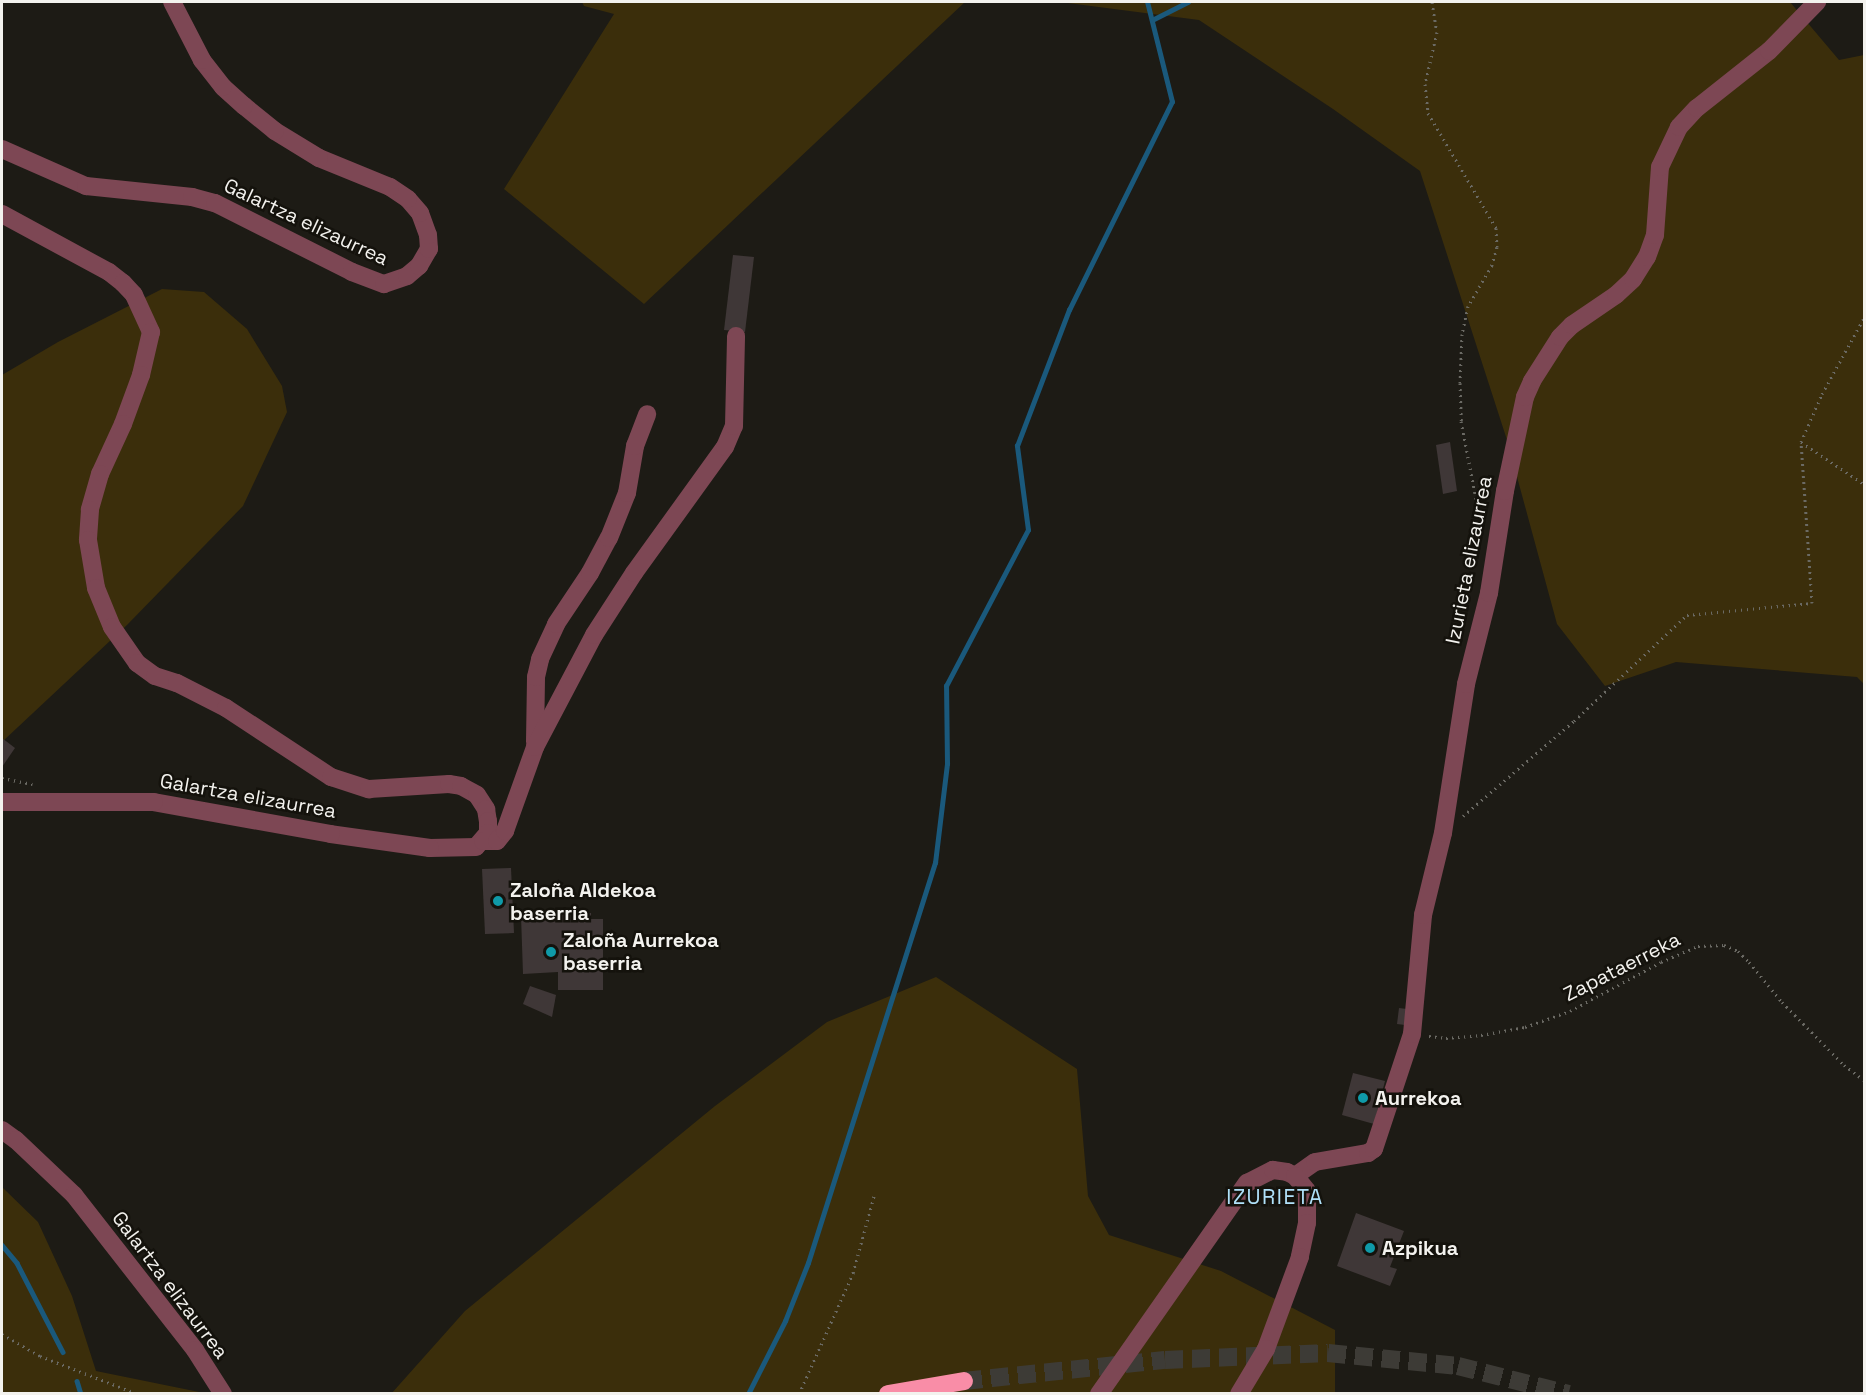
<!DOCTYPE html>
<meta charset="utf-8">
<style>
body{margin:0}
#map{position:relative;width:1866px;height:1395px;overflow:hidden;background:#1d1b15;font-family:"Space Grotesk",sans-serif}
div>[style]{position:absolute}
.green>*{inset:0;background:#3b2e0b}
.stream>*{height:4.5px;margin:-2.25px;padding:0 2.25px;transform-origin:2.25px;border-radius:2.25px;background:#1a597c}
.building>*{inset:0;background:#3f3737}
.highway-tunnel>*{height:18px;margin-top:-9px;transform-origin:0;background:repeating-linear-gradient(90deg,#3d3b36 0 18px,transparent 0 27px)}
.path>*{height:3px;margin-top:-1.5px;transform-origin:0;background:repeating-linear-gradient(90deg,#6b6a64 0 1.5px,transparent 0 6px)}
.minor>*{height:18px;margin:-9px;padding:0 9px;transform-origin:9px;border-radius:9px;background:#7d4754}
.highway>*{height:18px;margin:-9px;padding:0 9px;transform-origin:9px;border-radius:9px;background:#f98da7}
.dots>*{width:16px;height:16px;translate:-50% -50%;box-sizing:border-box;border:3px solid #14120c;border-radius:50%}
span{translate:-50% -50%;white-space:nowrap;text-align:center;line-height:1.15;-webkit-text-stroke:5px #14120c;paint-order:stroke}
.street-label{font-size:20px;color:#f3f2ee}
.poi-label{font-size:20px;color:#f3f2ee;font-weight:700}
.left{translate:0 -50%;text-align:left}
.neighbourhood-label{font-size:21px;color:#b0e1f9;letter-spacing:1.5px}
.frame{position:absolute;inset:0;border:3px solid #f3f2ee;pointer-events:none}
</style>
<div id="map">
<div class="green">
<i style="clip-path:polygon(582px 2px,965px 2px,644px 304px,504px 189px,614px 14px,584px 6px)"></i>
<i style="clip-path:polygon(1060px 2px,1790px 2px,1839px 60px,1864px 55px,1864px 684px,1857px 677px,1676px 662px,1605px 686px,1557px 624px,1507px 440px,1420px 171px,1333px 109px,1199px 20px)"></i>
<i style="clip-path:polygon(162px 289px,204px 292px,247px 329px,282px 386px,287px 412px,243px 506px,127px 625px,2px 742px,2px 375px,58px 342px)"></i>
<i style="clip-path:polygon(936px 977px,1077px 1069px,1088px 1196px,1109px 1235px,1221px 1271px,1335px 1330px,1335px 1393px,391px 1394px,465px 1311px,715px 1106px,827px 1022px)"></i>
<i style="clip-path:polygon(2px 1187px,38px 1222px,72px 1296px,96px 1371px,204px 1393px,2px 1393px)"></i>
</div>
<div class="stream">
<i style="left:1152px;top:20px;width:40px;rotate:-26.6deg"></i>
<i style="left:2px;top:1245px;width:23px;rotate:50deg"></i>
<i style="left:17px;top:1263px;width:100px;rotate:62.7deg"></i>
<i style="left:77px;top:1381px;width:14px;rotate:73deg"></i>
<i style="left:748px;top:1394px;width:82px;rotate:-63.1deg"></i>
<i style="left:785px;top:1321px;width:62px;rotate:-68.4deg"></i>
<i style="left:808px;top:1263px;width:420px;rotate:-72.4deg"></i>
<i style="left:935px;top:863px;width:100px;rotate:-83.1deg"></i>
<i style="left:947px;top:764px;width:78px;rotate:-90.7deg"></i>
<i style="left:946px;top:686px;width:176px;rotate:-62.3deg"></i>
<i style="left:1028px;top:530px;width:85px;rotate:-97.5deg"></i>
<i style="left:1017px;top:446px;width:146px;rotate:-69.1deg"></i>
<i style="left:1069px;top:310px;width:232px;rotate:-63.7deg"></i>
<i style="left:1172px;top:102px;width:103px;rotate:-104deg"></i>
</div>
<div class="building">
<i style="clip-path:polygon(733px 255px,754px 257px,745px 332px,724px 330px)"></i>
<i style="clip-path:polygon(1450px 442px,1457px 491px,1443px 494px,1436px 445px)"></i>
<i style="clip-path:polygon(2px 738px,15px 748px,2px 767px)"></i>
<i style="clip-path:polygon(511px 868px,514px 933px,485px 934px,482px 869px)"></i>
<i style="clip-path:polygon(591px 913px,591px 919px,603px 919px,603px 990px,558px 990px,558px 972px,523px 974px,521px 916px)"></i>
<i style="clip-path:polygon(530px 986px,556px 995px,552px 1017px,523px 1004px)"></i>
<i style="clip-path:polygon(1399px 1008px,1407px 1009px,1405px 1025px,1397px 1024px)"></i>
<i style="clip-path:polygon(1353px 1073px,1385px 1081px,1374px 1124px,1342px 1115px)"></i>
<i style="clip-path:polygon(1356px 1213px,1404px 1231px,1390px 1267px,1397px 1269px,1390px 1286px,1337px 1266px)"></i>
</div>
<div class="highway-tunnel">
<i style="left:964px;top:1381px;width:202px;rotate:-6deg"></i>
<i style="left:1165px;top:1360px;width:163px;rotate:-2.5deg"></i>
<i style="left:1328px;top:1353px;width:131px;rotate:5.7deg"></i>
<i style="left:1458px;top:1366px;width:114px;rotate:14.2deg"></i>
</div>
<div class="path">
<i style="left:1432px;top:2px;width:30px;rotate:81deg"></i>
<i style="left:1437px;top:32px;width:53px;rotate:103deg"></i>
<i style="left:1425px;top:84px;width:29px;rotate:84deg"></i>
<i style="left:1428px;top:113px;width:134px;rotate:59.4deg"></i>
<i style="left:1496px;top:228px;width:19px;rotate:87deg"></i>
<i style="left:1497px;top:247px;width:19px;rotate:106deg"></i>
<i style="left:1492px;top:265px;width:48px;rotate:120.3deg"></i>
<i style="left:1468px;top:306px;width:29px;rotate:102deg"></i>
<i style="left:1462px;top:334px;width:49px;rotate:92.3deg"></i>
<i style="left:1460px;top:383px;width:38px;rotate:88deg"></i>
<i style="left:1461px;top:421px;width:111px;rotate:79.1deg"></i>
<i style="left:1801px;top:442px;width:76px;rotate:33.7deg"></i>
<i style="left:2px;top:778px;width:31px;rotate:11deg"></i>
<i style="left:1463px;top:816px;width:146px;rotate:-40.6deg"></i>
<i style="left:1574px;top:721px;width:155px;rotate:-43.2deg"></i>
<i style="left:1687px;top:615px;width:126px;rotate:-5.5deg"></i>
<i style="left:1812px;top:603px;width:161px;rotate:-93.9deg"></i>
<i style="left:1801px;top:442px;width:52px;rotate:-66.4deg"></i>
<i style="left:1822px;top:394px;width:87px;rotate:-61.1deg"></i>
<i style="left:1429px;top:1036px;width:17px;rotate:7deg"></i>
<i style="left:1446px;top:1038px;width:35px;rotate:-5deg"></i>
<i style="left:1481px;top:1035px;width:45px;rotate:-10.3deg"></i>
<i style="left:1525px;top:1027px;width:48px;rotate:-19.6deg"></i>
<i style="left:1570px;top:1011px;width:103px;rotate:-28.3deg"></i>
<i style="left:1661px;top:962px;width:40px;rotate:-23.4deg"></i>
<i style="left:1698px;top:946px;width:26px;rotate:-2deg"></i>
<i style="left:1724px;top:945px;width:15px;rotate:23deg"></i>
<i style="left:1738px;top:951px;width:16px;rotate:45deg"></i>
<i style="left:1749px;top:962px;width:52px;rotate:50.5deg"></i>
<i style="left:1782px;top:1002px;width:88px;rotate:45.5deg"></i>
<i style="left:1844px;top:1065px;width:25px;rotate:37deg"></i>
<i style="left:2px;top:1334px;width:44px;rotate:30.1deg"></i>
<i style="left:40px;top:1356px;width:105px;rotate:21.2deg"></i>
<i style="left:685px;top:1394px;width:4px;rotate:-56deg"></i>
<i style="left:799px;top:1394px;width:133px;rotate:-65.9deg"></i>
<i style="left:853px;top:1273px;width:80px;rotate:-74.7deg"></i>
</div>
<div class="minor">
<i style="left:2px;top:149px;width:92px;rotate:23.8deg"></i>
<i style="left:86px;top:186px;width:107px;rotate:5.9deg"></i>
<i style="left:192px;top:197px;width:24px;rotate:15deg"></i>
<i style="left:215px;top:203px;width:153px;rotate:26.7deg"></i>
<i style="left:352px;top:272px;width:34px;rotate:21deg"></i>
<i style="left:384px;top:284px;width:24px;rotate:-19deg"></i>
<i style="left:407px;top:276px;width:16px;rotate:-40deg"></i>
<i style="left:419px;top:266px;width:20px;rotate:-60deg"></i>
<i style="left:429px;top:249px;width:14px;rotate:-94deg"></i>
<i style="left:428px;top:235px;width:23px;rotate:-110deg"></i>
<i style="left:420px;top:213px;width:18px;rotate:-131deg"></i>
<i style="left:408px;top:199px;width:22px;rotate:-146deg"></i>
<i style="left:390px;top:187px;width:77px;rotate:-157.8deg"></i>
<i style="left:319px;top:158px;width:52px;rotate:-148.5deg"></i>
<i style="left:275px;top:131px;width:40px;rotate:-141deg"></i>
<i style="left:244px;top:106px;width:28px;rotate:-138deg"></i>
<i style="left:223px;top:87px;width:34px;rotate:-128deg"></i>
<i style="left:202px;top:60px;width:65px;rotate:-117.3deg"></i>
<i style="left:2px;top:214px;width:122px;rotate:28.5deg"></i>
<i style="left:109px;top:272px;width:18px;rotate:38deg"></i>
<i style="left:123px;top:283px;width:16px;rotate:47deg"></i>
<i style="left:134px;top:295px;width:41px;rotate:65.3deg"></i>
<i style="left:151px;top:332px;width:44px;rotate:103.1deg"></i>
<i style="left:141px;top:375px;width:52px;rotate:110.2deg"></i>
<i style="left:123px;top:424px;width:55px;rotate:114.7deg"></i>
<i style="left:100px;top:474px;width:37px;rotate:106deg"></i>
<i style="left:90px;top:510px;width:30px;rotate:94deg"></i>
<i style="left:88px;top:540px;width:49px;rotate:80.5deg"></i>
<i style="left:96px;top:588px;width:42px;rotate:67.7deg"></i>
<i style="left:112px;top:627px;width:44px;rotate:55.2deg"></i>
<i style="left:137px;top:663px;width:22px;rotate:36deg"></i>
<i style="left:155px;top:676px;width:23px;rotate:18deg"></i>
<i style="left:177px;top:683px;width:55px;rotate:27deg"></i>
<i style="left:226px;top:708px;width:126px;rotate:33.3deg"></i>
<i style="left:331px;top:777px;width:40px;rotate:18deg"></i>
<i style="left:369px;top:789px;width:80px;rotate:-3.6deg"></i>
<i style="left:449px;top:784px;width:12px;rotate:9deg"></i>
<i style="left:461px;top:786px;width:18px;rotate:29deg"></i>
<i style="left:477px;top:795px;width:17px;rotate:57deg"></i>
<i style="left:486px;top:809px;width:12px;rotate:81deg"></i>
<i style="left:488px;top:821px;width:12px;rotate:90deg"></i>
<i style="left:488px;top:833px;width:18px;rotate:131deg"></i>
<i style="left:476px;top:847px;width:46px;rotate:178.8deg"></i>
<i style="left:430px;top:848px;width:100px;rotate:-172deg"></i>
<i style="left:331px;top:834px;width:180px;rotate:-169.8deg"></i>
<i style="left:154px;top:802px;width:152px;rotate:180deg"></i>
<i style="left:535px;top:742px;width:65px;rotate:-89.1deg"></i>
<i style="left:536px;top:677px;width:18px;rotate:-77deg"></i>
<i style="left:540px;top:659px;width:38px;rotate:-65deg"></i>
<i style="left:556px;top:624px;width:61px;rotate:-56.3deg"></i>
<i style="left:590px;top:573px;width:40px;rotate:-62deg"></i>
<i style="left:609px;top:538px;width:48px;rotate:-68.2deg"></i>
<i style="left:627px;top:493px;width:48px;rotate:-80.3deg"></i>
<i style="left:635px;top:446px;width:34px;rotate:-69deg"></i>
<i style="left:483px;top:841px;width:14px"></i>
<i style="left:497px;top:841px;width:13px;rotate:-51deg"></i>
<i style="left:505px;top:831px;width:89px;rotate:-70.3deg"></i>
<i style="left:535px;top:747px;width:127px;rotate:-62.2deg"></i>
<i style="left:594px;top:635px;width:74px;rotate:-57.2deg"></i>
<i style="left:634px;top:573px;width:155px;rotate:-54.2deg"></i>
<i style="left:725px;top:447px;width:23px;rotate:-67deg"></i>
<i style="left:734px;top:426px;width:90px;rotate:-88.7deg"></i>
<i style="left:2px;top:1130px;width:17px;rotate:36deg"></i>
<i style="left:16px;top:1140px;width:80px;rotate:43.5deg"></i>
<i style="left:74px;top:1195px;width:197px;rotate:52deg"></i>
<i style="left:195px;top:1350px;width:52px;rotate:57.5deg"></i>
<i style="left:1295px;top:1176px;width:24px;rotate:-35deg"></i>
<i style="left:1315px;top:1162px;width:54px;rotate:-9.6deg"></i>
<i style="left:1368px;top:1153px;width:7px;rotate:-34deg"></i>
<i style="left:1374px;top:1149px;width:121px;rotate:-71.7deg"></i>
<i style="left:1412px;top:1034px;width:120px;rotate:-84.7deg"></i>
<i style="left:1423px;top:915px;width:84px;rotate:-76.3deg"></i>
<i style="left:1443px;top:833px;width:151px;rotate:-81.2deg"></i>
<i style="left:1466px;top:684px;width:94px;rotate:-75.8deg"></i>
<i style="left:1489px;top:593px;width:103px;rotate:-81.1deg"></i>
<i style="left:1505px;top:491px;width:96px;rotate:-78deg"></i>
<i style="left:1525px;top:397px;width:17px;rotate:-66deg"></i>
<i style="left:1532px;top:381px;width:52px;rotate:-57.5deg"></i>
<i style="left:1560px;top:337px;width:17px;rotate:-45deg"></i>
<i style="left:1572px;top:325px;width:53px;rotate:-34.3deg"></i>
<i style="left:1616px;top:295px;width:23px;rotate:-43deg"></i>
<i style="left:1633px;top:279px;width:26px;rotate:-58deg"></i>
<i style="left:1647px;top:257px;width:23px;rotate:-70deg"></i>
<i style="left:1655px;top:235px;width:68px;rotate:-85.8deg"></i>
<i style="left:1660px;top:167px;width:44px;rotate:-64.6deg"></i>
<i style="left:1679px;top:127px;width:26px;rotate:-47deg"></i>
<i style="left:1697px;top:108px;width:92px;rotate:-38.4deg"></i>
<i style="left:1769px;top:51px;width:69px;rotate:-45.6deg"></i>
<i style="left:1099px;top:1394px;width:258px;rotate:-55deg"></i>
<i style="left:1247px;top:1183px;width:29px;rotate:-27deg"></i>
<i style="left:1273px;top:1170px;width:14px;rotate:8deg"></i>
<i style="left:1287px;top:1172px;width:9px;rotate:27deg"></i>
<i style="left:1295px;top:1176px;width:19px;rotate:51deg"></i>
<i style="left:1307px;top:1191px;width:32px;rotate:90deg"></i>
<i style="left:1307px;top:1223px;width:35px;rotate:102deg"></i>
<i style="left:1300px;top:1257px;width:98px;rotate:110.3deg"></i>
<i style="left:1266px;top:1349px;width:52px;rotate:121deg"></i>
</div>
<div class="highway">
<i style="left:888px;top:1394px;width:77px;rotate:-9.7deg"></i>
</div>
<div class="dots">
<i style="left:498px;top:901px;background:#0f9aa8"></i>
<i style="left:551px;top:952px;background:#0f9aa8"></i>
<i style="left:1363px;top:1098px;background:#0f9aa8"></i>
<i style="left:1370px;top:1248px;background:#0f9aa8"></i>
</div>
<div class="street-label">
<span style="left:306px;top:222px;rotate:25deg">Galartza elizaurrea</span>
<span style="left:1469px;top:560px;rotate:-79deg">Izurieta elizaurrea</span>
<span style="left:248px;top:796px;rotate:10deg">Galartza elizaurrea</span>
<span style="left:1622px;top:967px;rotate:-27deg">Zapataerreka</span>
<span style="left:170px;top:1285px;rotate:53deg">Galartza elizaurrea</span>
</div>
<div class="poi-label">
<span class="left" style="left:510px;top:902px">Zaloña Aldekoa<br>baserria</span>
<span class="left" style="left:563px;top:952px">Zaloña Aurrekoa<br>baserria</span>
<span class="left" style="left:1375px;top:1098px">Aurrekoa</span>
<span class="left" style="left:1382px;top:1248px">Azpikua</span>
</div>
<div class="neighbourhood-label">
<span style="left:1275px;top:1197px">IZURIETA</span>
</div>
<div class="frame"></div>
</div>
